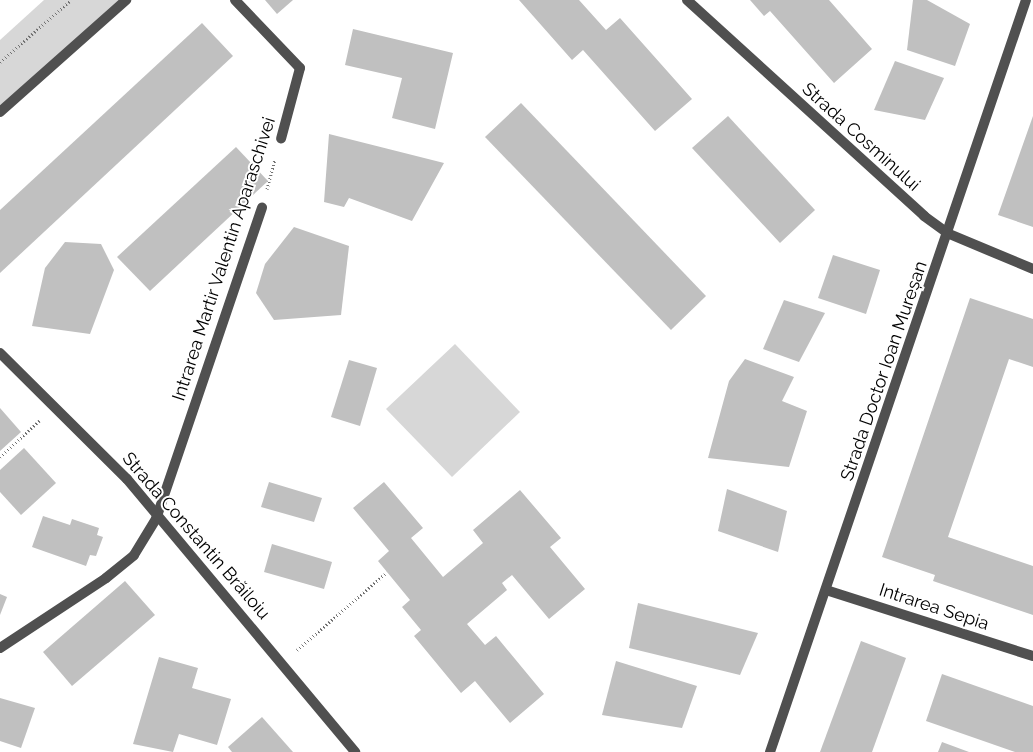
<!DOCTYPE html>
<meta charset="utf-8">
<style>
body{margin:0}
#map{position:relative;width:1033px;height:752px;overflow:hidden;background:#fff;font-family:Raleway,sans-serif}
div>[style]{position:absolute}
.green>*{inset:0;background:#d7d7d7}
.building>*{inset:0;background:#c0c0c0}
.path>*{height:3px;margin-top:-1.5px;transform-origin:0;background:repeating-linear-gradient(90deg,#727272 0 1px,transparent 0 3.5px)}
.service>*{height:10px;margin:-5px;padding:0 5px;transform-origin:5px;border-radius:5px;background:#505050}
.minor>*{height:10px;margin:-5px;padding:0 5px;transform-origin:5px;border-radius:5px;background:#505050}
span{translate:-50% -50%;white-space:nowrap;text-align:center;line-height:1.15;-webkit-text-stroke:4px #fff;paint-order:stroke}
.street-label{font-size:18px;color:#000}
</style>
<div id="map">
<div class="green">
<i style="clip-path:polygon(44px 0,126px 0,0 112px,0 40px)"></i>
<i style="clip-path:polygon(455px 344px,520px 412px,452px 477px,386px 409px)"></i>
</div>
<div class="building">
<i style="clip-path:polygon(265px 0,293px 0,277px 14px)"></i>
<i style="clip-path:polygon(519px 0,579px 0,606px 30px,620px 18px,692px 99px,655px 131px,583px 50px,572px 60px)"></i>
<i style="clip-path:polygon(750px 0,829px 0,872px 49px,834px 83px,770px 11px,764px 16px)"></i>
<i style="clip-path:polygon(913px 0,927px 0,970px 24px,955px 66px,907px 50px)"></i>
<i style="clip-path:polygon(202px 23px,233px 56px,0 273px,0 210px)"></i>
<i style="clip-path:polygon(353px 29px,453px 53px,435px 129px,392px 118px,402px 78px,345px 65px)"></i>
<i style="clip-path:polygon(895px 61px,944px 78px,925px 120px,874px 110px)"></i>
<i style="clip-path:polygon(521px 103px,706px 296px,671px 330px,485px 137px)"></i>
<i style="clip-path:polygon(728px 116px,815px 210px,780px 243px,692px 148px)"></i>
<i style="clip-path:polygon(1033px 116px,1033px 227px,998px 215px)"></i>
<i style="clip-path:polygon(329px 134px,444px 163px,412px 221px,349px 198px,344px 207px,324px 202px)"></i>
<i style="clip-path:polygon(236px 147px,268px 181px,150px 291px,117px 257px)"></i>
<i style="clip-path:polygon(294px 227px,349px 246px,341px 315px,274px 320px,256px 293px,265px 264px)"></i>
<i style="clip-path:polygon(65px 242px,101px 244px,114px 270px,90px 334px,32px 326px,45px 268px)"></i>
<i style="clip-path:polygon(833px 255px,880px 270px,866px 314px,818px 298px)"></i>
<i style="clip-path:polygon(970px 298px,1033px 319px,1033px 367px,1009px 359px,948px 537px,1033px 566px,1033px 615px,933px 581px,935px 575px,882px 557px)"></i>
<i style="clip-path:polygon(784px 300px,825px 313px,799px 362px,763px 349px)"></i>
<i style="clip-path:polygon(745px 359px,794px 377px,782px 401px,807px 411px,789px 467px,708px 458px,729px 381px)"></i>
<i style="clip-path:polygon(349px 360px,377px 368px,360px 426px,331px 417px)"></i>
<i style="clip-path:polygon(0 408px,21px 432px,0 451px)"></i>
<i style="clip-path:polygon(24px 448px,56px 483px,21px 515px,0 492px,0 470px)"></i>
<i style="clip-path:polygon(269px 482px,322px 498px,314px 522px,261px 507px)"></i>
<i style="clip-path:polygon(384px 482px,423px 528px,411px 538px,443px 577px,483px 543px,473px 530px,520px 490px,561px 538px,550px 547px,585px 589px,549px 619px,512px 575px,502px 583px,507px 590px,467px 624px,485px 645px,496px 636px,544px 694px,510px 723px,475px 681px,461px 693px,414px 636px,421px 630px,402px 607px,410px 600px,378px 561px,389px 551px,353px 508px)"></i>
<i style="clip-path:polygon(727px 489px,787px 511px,778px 552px,718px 531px)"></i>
<i style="clip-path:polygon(43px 516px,70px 525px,72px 519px,99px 528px,97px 535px,103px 537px,96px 556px,90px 555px,86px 566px,32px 547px)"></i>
<i style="clip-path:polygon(272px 544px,332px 562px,324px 589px,264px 572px)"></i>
<i style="clip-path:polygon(125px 581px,155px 615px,72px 686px,43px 652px)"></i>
<i style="clip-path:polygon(0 594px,7px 597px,0 615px)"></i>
<i style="clip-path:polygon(638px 603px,758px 633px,740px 675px,629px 648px)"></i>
<i style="clip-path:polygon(861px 641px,906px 658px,872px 752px,820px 752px)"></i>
<i style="clip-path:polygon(159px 657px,198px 668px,192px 688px,231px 699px,217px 745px,179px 734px,173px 752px,133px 744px)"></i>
<i style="clip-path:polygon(616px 661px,697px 686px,682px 728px,602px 715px)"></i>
<i style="clip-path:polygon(942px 674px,1033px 706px,1033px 752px,1015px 752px,926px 721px)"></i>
<i style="clip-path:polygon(0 698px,35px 708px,21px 748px,0 741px)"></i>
<i style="clip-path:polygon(262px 717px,293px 752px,232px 752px,228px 747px)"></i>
<i style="clip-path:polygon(942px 742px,969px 752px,938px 752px)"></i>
</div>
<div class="path">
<i style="left:0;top:62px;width:94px;rotate:-41.1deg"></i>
<i style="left:267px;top:189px;width:31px;rotate:-75deg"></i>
<i style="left:0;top:457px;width:54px;rotate:-42.8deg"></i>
<i style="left:297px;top:650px;width:119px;rotate:-40.9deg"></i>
</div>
<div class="service">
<i style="left:235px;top:0;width:94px;rotate:46.3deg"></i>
<i style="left:300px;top:68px;width:73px;rotate:105deg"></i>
<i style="left:826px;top:590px;width:217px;rotate:17.7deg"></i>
<i style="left:0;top:648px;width:127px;rotate:-33.4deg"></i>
<i style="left:106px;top:578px;width:36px;rotate:-39deg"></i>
<i style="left:134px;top:555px;width:42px;rotate:-58.6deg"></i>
<i style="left:156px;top:519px;width:329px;rotate:-71.2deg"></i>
</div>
<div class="minor">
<i style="left:687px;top:0;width:321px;rotate:42.3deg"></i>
<i style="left:924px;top:216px;width:29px;rotate:36deg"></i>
<i style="left:947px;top:233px;width:93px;rotate:22.7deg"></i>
<i style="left:0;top:112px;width:169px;rotate:-41.6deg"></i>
<i style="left:0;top:353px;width:179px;rotate:44.8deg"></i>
<i style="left:127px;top:479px;width:356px;rotate:50.1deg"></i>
<i style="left:770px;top:752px;width:794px;rotate:-71.2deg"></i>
</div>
<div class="street-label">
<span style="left:861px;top:137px;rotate:42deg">Strada Cosminului</span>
<span style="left:224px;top:259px;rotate:-72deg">Intrarea Martir Valentin Aparaschivei</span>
<span style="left:884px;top:371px;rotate:-71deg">Strada Doctor Ioan Mureșan</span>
<span style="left:196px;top:536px;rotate:49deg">Strada Constantin Brăiloiu</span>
<span style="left:934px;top:607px;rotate:18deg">Intrarea Sepia</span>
</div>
</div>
